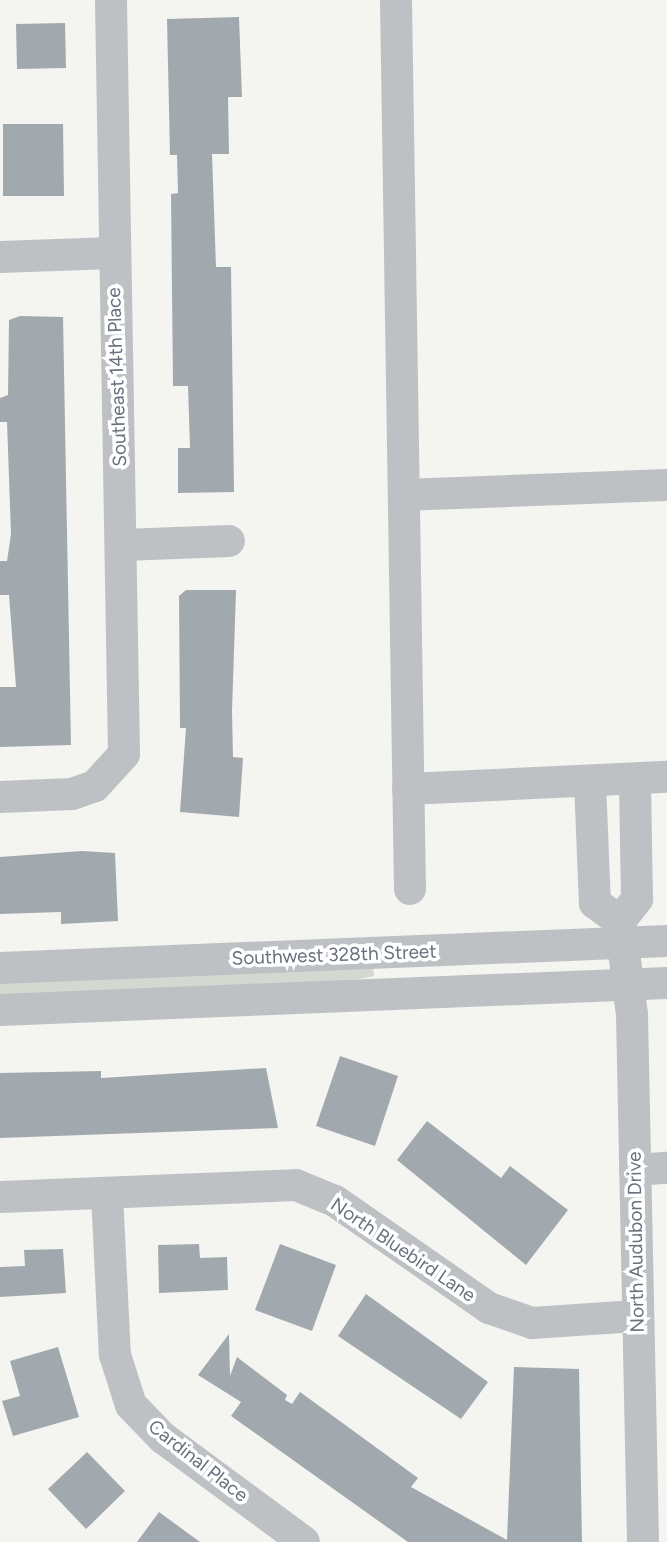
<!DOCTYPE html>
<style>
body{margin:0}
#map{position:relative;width:667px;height:1542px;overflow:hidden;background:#f4f4f1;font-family:Figtree,sans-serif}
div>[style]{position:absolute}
.green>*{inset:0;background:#d3d9d1}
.building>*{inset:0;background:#a2a9ae}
.minor>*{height:32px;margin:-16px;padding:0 16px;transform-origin:16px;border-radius:16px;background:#bec1c4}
span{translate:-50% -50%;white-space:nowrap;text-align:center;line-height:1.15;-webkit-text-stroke:7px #fff;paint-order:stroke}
.street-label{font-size:19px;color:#67727e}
</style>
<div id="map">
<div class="green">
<i style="clip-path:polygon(373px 967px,374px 976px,344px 982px,0 996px,0 982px)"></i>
</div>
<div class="building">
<i style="clip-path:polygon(239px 17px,242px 97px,228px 97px,229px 154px,212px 154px,216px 267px,231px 267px,234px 492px,178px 493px,178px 448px,190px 448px,188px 386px,173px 386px,171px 194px,178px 193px,177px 155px,170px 155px,167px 19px)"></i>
<i style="clip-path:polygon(65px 23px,66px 68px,17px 69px,16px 24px)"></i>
<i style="clip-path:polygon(3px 124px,63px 124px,64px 196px,3px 196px)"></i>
<i style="clip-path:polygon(20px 316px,63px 317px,71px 745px,0 747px,0 687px,16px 687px,9px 595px,0 595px,0 561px,7px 561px,11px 534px,7px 422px,0 422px,0 398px,8px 395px,9px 320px)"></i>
<i style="clip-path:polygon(186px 590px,236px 590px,232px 712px,233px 757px,243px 758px,239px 817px,180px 812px,186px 728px,180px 728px,179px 596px)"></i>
<i style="clip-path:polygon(82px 851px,115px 853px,118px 921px,61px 924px,61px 912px,0 914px,0 857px)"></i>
<i style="clip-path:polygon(340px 1056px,398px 1076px,375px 1146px,316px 1126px)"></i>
<i style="clip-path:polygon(266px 1068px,278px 1128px,0 1138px,0 1073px,101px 1071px,101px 1078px)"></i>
<i style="clip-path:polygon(427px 1121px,501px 1178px,510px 1166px,568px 1210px,526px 1265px,397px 1160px)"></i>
<i style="clip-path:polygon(199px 1244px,200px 1258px,227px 1257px,228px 1290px,159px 1293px,158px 1245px)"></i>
<i style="clip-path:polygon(280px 1244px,336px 1265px,312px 1331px,255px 1310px)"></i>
<i style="clip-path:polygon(63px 1249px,66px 1293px,0 1297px,0 1267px,25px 1266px,24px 1250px)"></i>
<i style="clip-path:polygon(366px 1294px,488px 1382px,461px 1419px,338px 1336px)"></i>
<i style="clip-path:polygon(229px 1334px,230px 1376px,237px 1357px,287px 1395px,285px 1400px,292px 1404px,300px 1392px,418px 1478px,411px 1487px,507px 1540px,514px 1367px,579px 1369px,582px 1542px,408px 1542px,231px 1416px,241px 1402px,198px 1375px)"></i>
<i style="clip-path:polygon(58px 1347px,79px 1417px,13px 1436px,2px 1401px,20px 1396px,10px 1361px)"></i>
<i style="clip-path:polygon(87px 1452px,125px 1491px,86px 1529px,48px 1489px)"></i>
<i style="clip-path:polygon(159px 1512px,200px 1542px,137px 1542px)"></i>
</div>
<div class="minor">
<i style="left:396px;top:0;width:889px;rotate:89.1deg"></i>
<i style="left:0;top:257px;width:113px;rotate:-2deg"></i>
<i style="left:404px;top:495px;width:263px;rotate:-2.2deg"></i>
<i style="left:123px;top:545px;width:106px;rotate:-2.2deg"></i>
<i style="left:590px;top:781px;width:122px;rotate:87.7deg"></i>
<i style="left:595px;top:903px;width:31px;rotate:36deg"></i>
<i style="left:620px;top:921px;width:95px;rotate:82.7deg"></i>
<i style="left:632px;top:1015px;width:527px;rotate:88.8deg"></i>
<i style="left:408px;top:789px;width:259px;rotate:-2.7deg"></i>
<i style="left:0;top:797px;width:72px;rotate:-2.4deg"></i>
<i style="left:72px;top:794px;width:24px;rotate:-19deg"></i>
<i style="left:95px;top:786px;width:43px;rotate:-47.8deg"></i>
<i style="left:124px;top:754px;width:754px;rotate:-90.99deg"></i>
<i style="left:620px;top:921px;width:28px;rotate:-52deg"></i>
<i style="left:637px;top:899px;width:120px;rotate:-91deg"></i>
<i style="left:0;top:968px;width:668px;rotate:-2.32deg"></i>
<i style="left:0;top:1010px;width:668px;rotate:-2.32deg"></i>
<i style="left:635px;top:1170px;width:32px;rotate:-4deg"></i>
<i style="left:107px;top:1194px;width:161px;rotate:87.2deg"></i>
<i style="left:115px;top:1355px;width:52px;rotate:72.3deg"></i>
<i style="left:131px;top:1405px;width:46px;rotate:45.9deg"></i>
<i style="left:163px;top:1438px;width:175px;rotate:36.4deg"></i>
<i style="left:0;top:1197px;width:296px;rotate:-2.3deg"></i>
<i style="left:296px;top:1185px;width:42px;rotate:22.3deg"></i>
<i style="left:335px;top:1201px;width:188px;rotate:34.8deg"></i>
<i style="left:489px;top:1308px;width:46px;rotate:19.2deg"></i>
<i style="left:532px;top:1323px;width:104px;rotate:-3.9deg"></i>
</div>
<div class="street-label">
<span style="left:117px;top:377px;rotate:-92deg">Southeast 14th Place</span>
<span style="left:334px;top:955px;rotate:-2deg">Southwest 328th Street</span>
<span style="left:636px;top:1242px;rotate:-91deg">North Audubon Drive</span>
<span style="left:403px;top:1250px;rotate:34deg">North Bluebird Lane</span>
<span style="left:198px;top:1461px;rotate:38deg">Cardinal Place</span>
</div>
</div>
